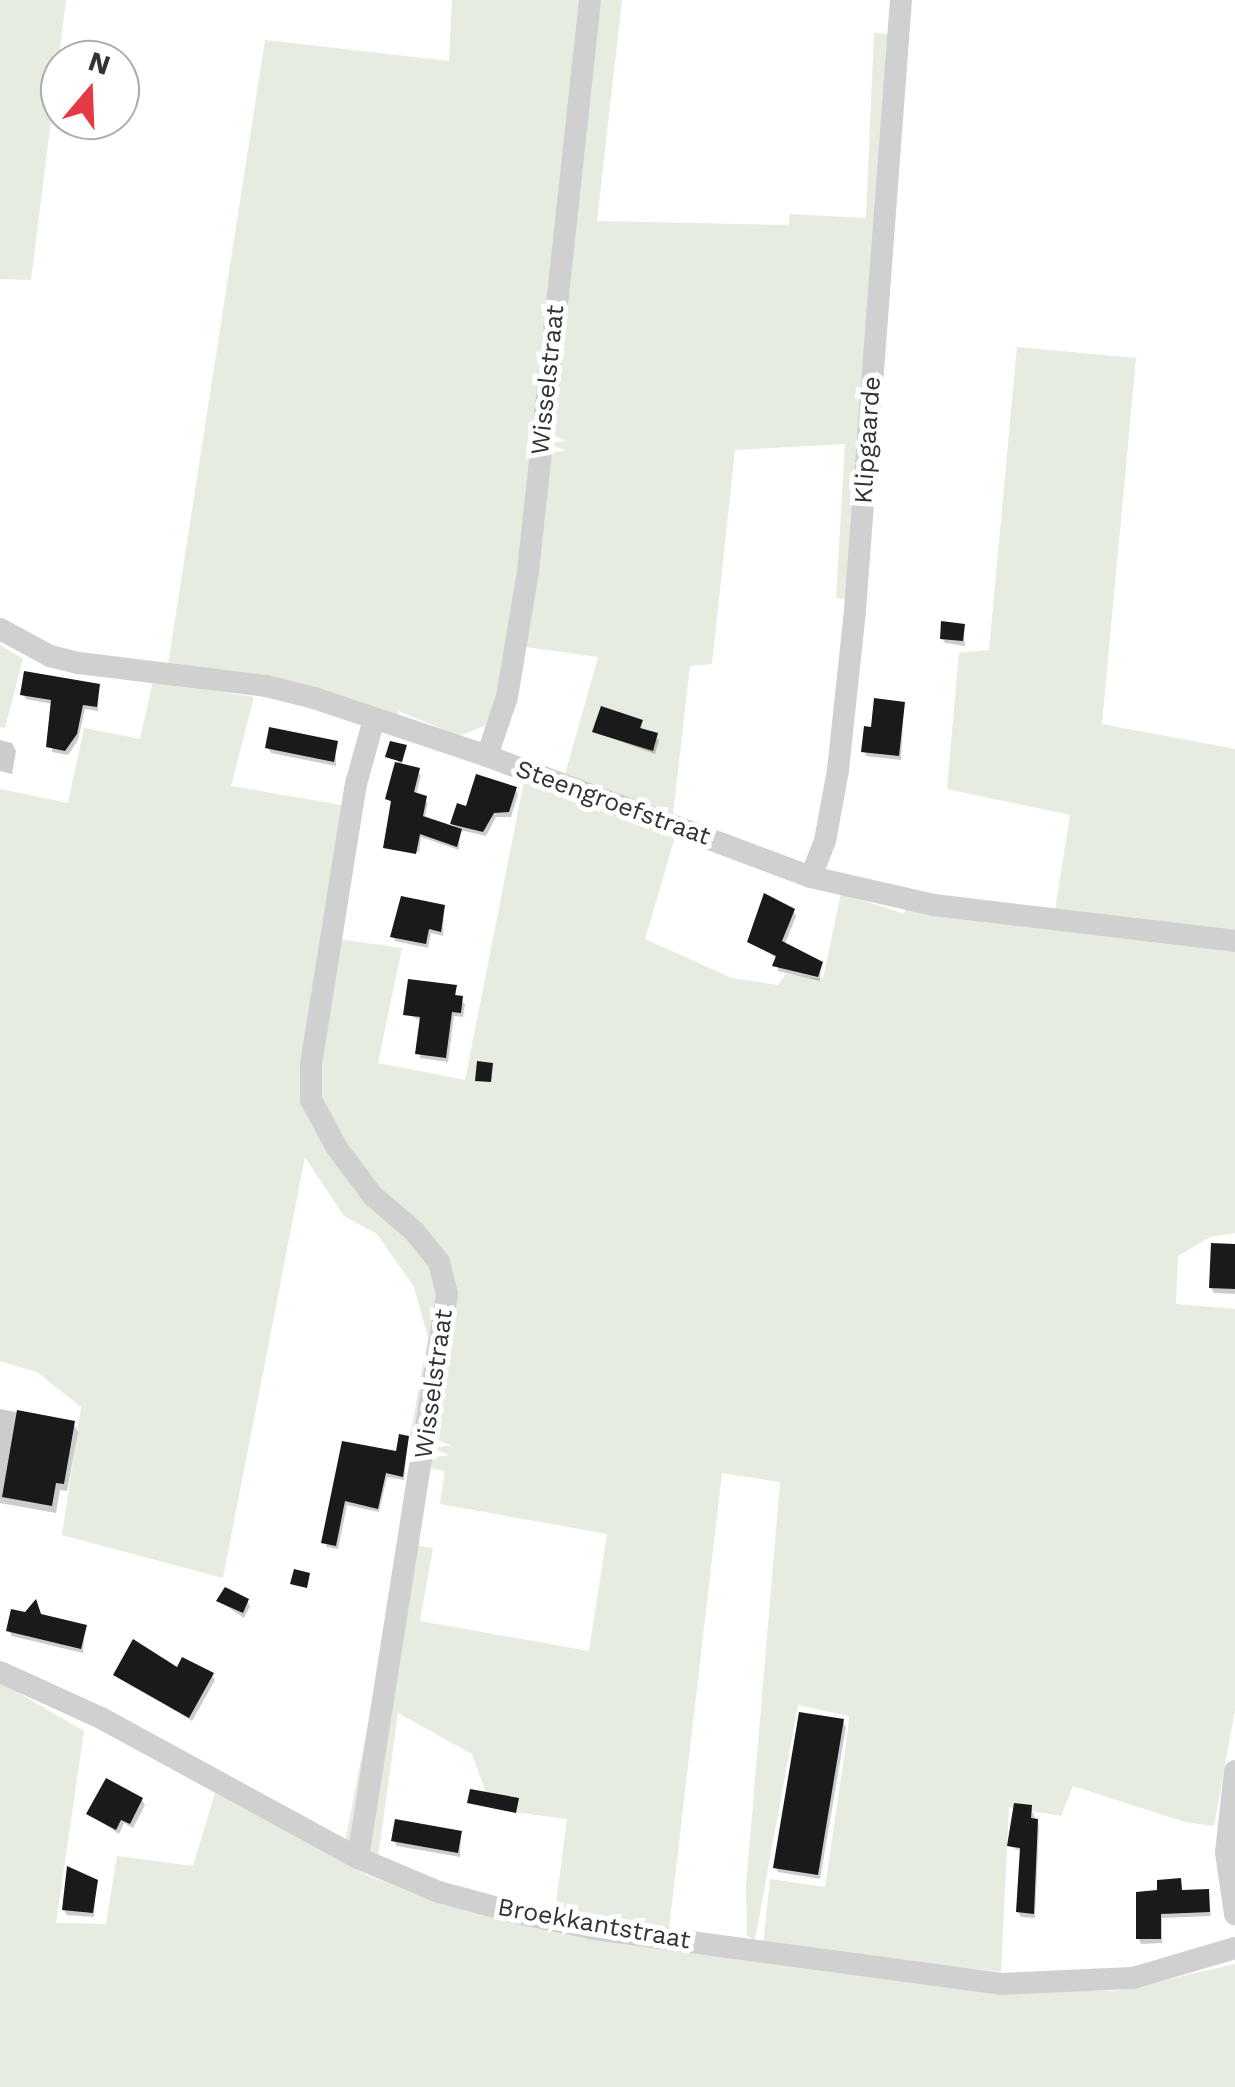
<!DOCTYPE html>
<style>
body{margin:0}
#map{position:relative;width:1235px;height:2087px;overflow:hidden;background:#fff;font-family:"Work Sans",sans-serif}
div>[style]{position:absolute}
.green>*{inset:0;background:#e6ecdf}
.shadow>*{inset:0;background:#0003}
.building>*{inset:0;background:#1a1a1a}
.minor>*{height:22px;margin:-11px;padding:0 11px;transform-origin:11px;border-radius:11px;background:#d0d0d0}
span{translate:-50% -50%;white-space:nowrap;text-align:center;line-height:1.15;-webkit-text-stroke:10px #fff;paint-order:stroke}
.street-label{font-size:25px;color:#333}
.north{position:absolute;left:40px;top:40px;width:100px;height:100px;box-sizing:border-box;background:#fff;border:2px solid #adadad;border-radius:50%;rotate:19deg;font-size:28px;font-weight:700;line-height:40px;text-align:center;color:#333}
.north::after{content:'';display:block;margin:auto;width:35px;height:45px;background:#e63946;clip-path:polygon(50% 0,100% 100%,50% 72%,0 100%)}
</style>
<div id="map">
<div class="green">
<i style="clip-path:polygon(0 0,66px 0,31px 280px,0 279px)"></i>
<i style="clip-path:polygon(452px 0,622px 0,597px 221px,789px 225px,789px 214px,866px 218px,874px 33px,890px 34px,863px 601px,836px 598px,845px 444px,735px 450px,712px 664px,690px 666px,673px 814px,564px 778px,598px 657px,512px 645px,489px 724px,459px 736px,399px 711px,395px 721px,167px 671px,265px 40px,449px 61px)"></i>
<i style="clip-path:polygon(1017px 347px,1136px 358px,1102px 724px,1235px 749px,1235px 1233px,1210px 1237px,1178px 1256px,1176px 1304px,1235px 1309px,1235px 1710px,1214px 1826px,1185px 1822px,1073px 1786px,1061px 1816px,1009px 1807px,1001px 1972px,763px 1945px,770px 1879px,825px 1887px,848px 1730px,849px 1716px,798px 1705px,755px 1940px,747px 1936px,746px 1887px,780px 1482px,722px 1473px,669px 1929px,555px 1911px,567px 1819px,492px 1809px,472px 1754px,398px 1713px,378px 1857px,345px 1842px,403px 1543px,433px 1548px,420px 1621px,589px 1651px,607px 1534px,440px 1504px,445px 1471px,418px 1466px,423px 1439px,410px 1436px,428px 1338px,414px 1287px,377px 1234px,344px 1216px,305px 1157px,223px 1578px,62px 1535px,81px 1407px,37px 1372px,0 1361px,0 789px,68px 803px,84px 728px,140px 739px,153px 681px,254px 697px,231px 786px,347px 806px,324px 937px,402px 948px,378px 1063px,465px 1080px,524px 781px,675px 837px,645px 939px,732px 978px,778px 985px,786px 974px,823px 979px,841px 893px,904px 914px,907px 903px,1053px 923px,1070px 815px,947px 789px,959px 653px,989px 650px)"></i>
<i style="clip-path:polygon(0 645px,23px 659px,5px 728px,0 727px)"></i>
<i style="clip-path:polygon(0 1682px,84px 1731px,56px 1923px,106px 1924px,117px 1856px,193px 1866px,215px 1793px,367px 1875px,444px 1905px,996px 1990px,1117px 1991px,1235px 1964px,1235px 2087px,0 2087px)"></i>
</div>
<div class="shadow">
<i style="clip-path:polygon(963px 626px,965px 646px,945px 643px,942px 638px)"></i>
<i style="clip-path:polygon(99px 686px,98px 711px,85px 709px,78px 740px,68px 755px,52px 752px,53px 704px,26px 699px,23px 694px)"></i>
<i style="clip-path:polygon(904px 704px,901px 760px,866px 756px,864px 751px)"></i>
<i style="clip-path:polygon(641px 722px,642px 731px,659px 740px,655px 754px,595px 732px)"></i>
<i style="clip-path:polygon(0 740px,12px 743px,16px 751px,12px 774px,0 771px)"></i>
<i style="clip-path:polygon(336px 744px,336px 766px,271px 753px,268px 748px)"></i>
<i style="clip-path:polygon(405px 748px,401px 766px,421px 775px,416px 795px,428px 803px,424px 820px,456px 829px,453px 824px,515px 789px,518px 794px,511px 817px,496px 817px,486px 836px,460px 830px,459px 850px,421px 837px,419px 852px,386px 846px,393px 805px,388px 799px,398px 761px,388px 757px)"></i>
<i style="clip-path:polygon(444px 907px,443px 936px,431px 933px,428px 948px,395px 941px,393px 936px)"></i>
<i style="clip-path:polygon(793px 911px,796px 916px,785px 944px,801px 951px,808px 962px,821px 965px,820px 981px,778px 971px,778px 959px,750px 942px)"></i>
<i style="clip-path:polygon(455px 988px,457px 998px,465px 1004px,463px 1017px,454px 1016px,448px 1062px,420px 1058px,422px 1021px,406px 1014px)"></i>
<i style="clip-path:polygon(1235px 1247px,1235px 1294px,1214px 1293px,1211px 1288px)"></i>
<i style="clip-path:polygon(0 1409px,73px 1423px,78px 1432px,67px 1491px,60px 1490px,56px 1513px,0 1503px)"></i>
<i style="clip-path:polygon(408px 1439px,404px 1480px,387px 1477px,379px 1512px,347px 1505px,338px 1549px,326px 1547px,344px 1444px,398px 1454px)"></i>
<i style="clip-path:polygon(219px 1601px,247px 1601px,250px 1606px,244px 1618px)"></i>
<i style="clip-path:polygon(41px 1617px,85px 1627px,83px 1653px,12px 1636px,9px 1631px)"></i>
<i style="clip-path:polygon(178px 1671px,212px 1675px,215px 1680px,192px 1721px,116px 1675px)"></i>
<i style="clip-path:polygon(843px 1722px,846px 1727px,820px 1879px,778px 1872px,776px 1867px)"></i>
<i style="clip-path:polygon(142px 1800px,145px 1805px,133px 1828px,124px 1823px,119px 1834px,89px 1814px)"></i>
<i style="clip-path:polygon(1030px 1807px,1039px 1826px,1035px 1918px,1021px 1917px,1018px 1912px,1023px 1852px,1009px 1846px)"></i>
<i style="clip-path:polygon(461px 1833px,460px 1857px,397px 1846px,394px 1841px)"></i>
<i style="clip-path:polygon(1180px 1881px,1183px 1893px,1208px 1892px,1211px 1916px,1162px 1918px,1162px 1943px,1141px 1944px,1139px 1939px,1160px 1892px)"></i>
<i style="clip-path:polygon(96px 1882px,94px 1917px,67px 1915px,64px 1910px)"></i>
</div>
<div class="building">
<i style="clip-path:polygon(941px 621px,965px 624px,963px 641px,940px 639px)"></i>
<i style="clip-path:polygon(24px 671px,100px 684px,97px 707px,83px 705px,77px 734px,65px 751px,46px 747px,51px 700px,20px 695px)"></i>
<i style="clip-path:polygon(874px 698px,905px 702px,899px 756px,861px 752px,864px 726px,871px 727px)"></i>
<i style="clip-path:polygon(601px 706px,643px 720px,640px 728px,658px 733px,653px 751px,592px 732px)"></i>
<i style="clip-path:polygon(269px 727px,338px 741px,334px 762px,265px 748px)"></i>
<i style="clip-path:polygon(390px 741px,407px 745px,402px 762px,385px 757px)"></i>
<i style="clip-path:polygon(395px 762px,420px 768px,414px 792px,427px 796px,423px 816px,462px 829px,457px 847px,420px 834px,416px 854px,383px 848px,391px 801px,385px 799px)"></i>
<i style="clip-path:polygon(476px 774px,517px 787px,509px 812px,494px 813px,483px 832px,450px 824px,457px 803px,466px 806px)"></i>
<i style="clip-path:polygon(764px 893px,795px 909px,782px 941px,823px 962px,818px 977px,772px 966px,776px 956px,747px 942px)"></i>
<i style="clip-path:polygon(401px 896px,445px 905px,441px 932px,429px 929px,426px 944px,390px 937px)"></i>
<i style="clip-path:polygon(408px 979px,457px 985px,455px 995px,463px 996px,461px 1013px,452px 1012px,446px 1058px,415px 1054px,420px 1017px,403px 1015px)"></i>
<i style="clip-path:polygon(477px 1061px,493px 1063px,491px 1082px,475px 1081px)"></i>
<i style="clip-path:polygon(1211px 1243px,1235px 1244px,1235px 1289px,1209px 1288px)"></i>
<i style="clip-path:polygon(17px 1410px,75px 1421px,64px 1484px,56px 1483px,52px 1506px,2px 1497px)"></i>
<i style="clip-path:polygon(399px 1434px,409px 1436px,403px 1477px,386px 1473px,378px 1509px,345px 1501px,336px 1546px,321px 1543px,342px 1441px,396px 1451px)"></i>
<i style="clip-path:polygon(294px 1569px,310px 1573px,307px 1588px,290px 1584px)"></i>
<i style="clip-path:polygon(225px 1587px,249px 1599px,243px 1613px,216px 1601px)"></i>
<i style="clip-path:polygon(36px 1599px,41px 1614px,87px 1625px,81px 1649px,6px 1631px,11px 1609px,25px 1612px)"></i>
<i style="clip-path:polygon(133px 1639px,177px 1667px,182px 1657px,214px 1673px,189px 1718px,113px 1675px)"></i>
<i style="clip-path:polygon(799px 1712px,844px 1719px,818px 1875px,773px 1868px)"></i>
<i style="clip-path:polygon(106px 1778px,143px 1798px,130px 1824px,121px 1820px,116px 1830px,86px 1814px)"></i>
<i style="clip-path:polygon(470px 1789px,519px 1798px,516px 1813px,467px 1803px)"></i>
<i style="clip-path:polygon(1014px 1803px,1032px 1805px,1031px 1818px,1038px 1819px,1034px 1914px,1016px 1912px,1020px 1848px,1007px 1846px)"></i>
<i style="clip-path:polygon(395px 1819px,462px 1831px,458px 1853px,391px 1841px)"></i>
<i style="clip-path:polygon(67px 1866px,98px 1880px,93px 1913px,62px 1910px)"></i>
<i style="clip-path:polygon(1181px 1878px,1182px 1890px,1209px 1889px,1210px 1912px,1161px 1914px,1161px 1939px,1136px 1939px,1136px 1892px,1157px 1890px,1157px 1880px)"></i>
</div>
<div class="minor">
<i style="left:0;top:629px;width:57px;rotate:28.4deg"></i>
<i style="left:50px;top:656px;width:30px;rotate:14deg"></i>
<i style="left:79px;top:663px;width:188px;rotate:7deg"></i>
<i style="left:266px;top:686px;width:49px;rotate:14deg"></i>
<i style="left:314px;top:698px;width:182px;rotate:18.5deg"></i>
<i style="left:487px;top:756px;width:346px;rotate:20.5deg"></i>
<i style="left:811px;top:877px;width:126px;rotate:12.8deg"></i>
<i style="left:934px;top:905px;width:303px;rotate:6.8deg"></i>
<i style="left:487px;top:756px;width:62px;rotate:-71.3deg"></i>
<i style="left:507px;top:697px;width:128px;rotate:-80.5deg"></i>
<i style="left:528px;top:571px;width:574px;rotate:-83.8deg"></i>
<i style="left:811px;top:877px;width:39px;rotate:-69deg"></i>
<i style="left:825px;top:841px;width:72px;rotate:-79.6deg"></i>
<i style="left:838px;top:770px;width:161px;rotate:-83.9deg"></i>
<i style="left:855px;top:610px;width:612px;rotate:-85.69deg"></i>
<i style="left:0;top:1672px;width:111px;rotate:24.5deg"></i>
<i style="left:101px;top:1718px;width:293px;rotate:28.6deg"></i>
<i style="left:358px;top:1858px;width:88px;rotate:22.8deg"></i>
<i style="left:439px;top:1892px;width:81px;rotate:15.1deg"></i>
<i style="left:517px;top:1913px;width:80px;rotate:11.6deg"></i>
<i style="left:595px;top:1929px;width:410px;rotate:7.7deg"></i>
<i style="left:1001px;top:1984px;width:132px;rotate:-2.6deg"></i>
<i style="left:1133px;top:1978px;width:106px;rotate:-16.4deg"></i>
<i style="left:1235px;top:1771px;width:82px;rotate:96.3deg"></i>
<i style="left:1226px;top:1853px;width:62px;rotate:81.6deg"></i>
<i style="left:358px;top:1858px;width:571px;rotate:-81.03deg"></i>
<i style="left:447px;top:1294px;width:33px;rotate:-104deg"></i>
<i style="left:439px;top:1262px;width:38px;rotate:-129deg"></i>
<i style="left:415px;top:1232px;width:55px;rotate:-139.4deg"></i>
<i style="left:373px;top:1196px;width:60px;rotate:-126.9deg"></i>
<i style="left:337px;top:1148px;width:55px;rotate:-118.4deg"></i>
<i style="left:311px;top:1100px;width:36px;rotate:-90deg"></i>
<i style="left:311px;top:1064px;width:284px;rotate:-80.9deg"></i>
<i style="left:356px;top:784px;width:67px;rotate:-74.5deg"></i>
</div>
<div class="street-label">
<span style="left:548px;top:380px;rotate:-84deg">Wisselstraat</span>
<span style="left:868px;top:440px;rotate:-86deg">Klipgaarde</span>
<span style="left:613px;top:803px;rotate:20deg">Steengroefstraat</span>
<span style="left:434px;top:1384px;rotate:-82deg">Wisselstraat</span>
<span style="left:594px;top:1924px;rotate:10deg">Broekkantstraat</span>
</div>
<div class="north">N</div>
</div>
